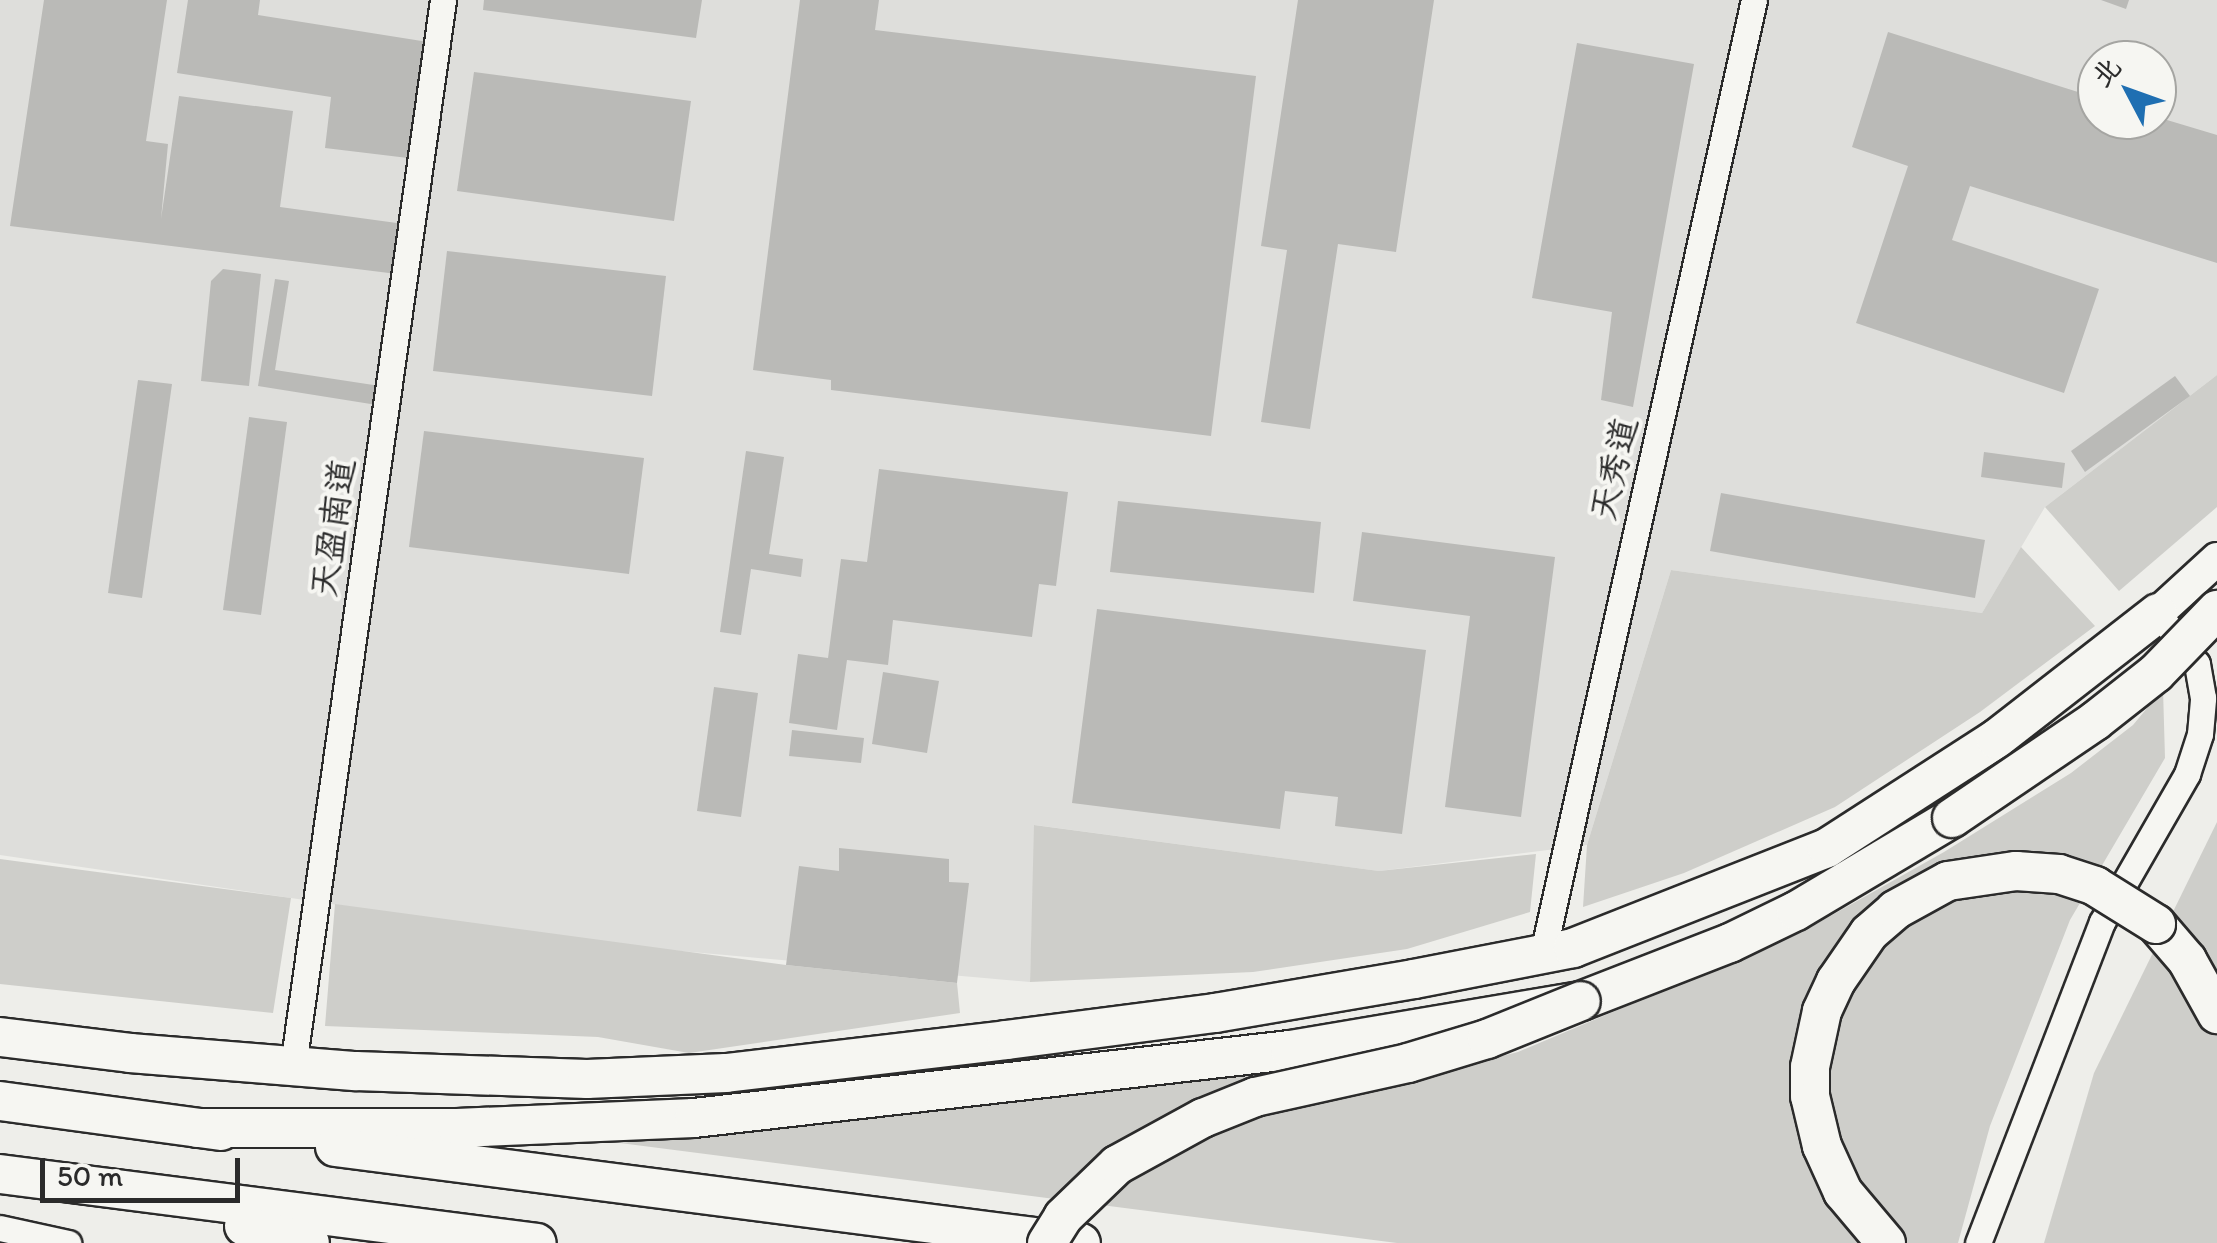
<!DOCTYPE html>
<meta charset="utf-8">
<style>
body{margin:0}
#map{position:relative;width:2217px;height:1243px;overflow:hidden;background:#eeeeea;font-family:Itim,"LXGW WenKai TC",sans-serif}
div>[style]{position:absolute}
.built>*{inset:0;background:#dededb}
.green>*{inset:0;background:#cececa}
.building>*{inset:0;background:#babab7}
.roads{filter:drop-shadow(2px 0 #2b2b2b) drop-shadow(-2px 0 #2b2b2b) drop-shadow(0 2px #2b2b2b) drop-shadow(0 -2px #2b2b2b)}
.minor>*{height:25px;margin:-12.5px;padding:0 12.5px;transform-origin:12.5px;border-radius:12.5px;background:#f6f6f2}
.major>*{height:32px;margin:-16px;padding:0 16px;transform-origin:16px;border-radius:16px;background:#f6f6f2}
.highway>*{height:38px;margin:-19px;padding:0 19px;transform-origin:19px;border-radius:19px;background:#f6f6f2}
.bridges{filter:drop-shadow(2px 0 #2b2b2b) drop-shadow(-2px 0 #2b2b2b) drop-shadow(0 2px #2b2b2b) drop-shadow(0 -2px #2b2b2b)}
.highway-bridge>*{height:38px;margin:-19px;padding:0 19px;transform-origin:19px;border-radius:19px;background:#f6f6f2}
span{translate:-50% -50%;white-space:nowrap;text-align:center;line-height:1.15;-webkit-text-stroke:8px #f6f6f2;paint-order:stroke}
.street-label{font-size:35px;color:#2b2b2b}
.north{position:absolute;left:2077px;top:40px;width:100px;height:100px;box-sizing:border-box;background:#f6f6f2;border:2px solid #a5a5a2;border-radius:50%;rotate:311deg;font-size:28px;font-weight:700;line-height:40px;text-align:center;color:#2b2b2b}
.north::after{content:'';display:block;margin:auto;width:35px;height:45px;background:#1f6fb2;clip-path:polygon(50% 0,100% 100%,50% 72%,0 100%)}
.scale{position:absolute;left:40px;top:1158px;width:200px;height:45px;box-sizing:border-box;border:5px solid #2b2b2b;border-top:0;padding-left:12px;font-size:30px;line-height:35px;white-space:nowrap;color:#2b2b2b;-webkit-text-stroke:8px #f6f6f2;paint-order:stroke}
</style>
<div id="map">
<div class="built">
<i style="clip-path:polygon(evenodd,0 0,2217px 0,2217px 375px,2045px 507px,1982px 613px,1671px 570px,1587px 845px,1379px 871px,1035px 825px,1030px 982px,602px 944px,0 855px,0 0,2097px 60px,2157px 60px,2157px 120px,2097px 120px,2097px 60px)"></i>
</div>
<div class="green">
<i style="clip-path:polygon(2217px 375px,2217px 507px,2119px 591px,2045px 507px)"></i>
<i style="clip-path:polygon(2021px 547px,2095px 626px,1980px 712px,1835px 807px,1684px 873px,1583px 907px,1587px 845px,1671px 570px,1982px 613px)"></i>
<i style="clip-path:polygon(2163px 689px,2165px 758px,2070px 920px,1990px 1126px,1958px 1243px,1397px 1243px,620px 1143px,1225px 1074px,1422px 1076px,1518px 1052px,1802px 932px,1944px 852px,2071px 773px,2133px 725px)"></i>
<i style="clip-path:polygon(2217px 822px,2217px 1243px,2044px 1243px,2094px 1073px)"></i>
<i style="clip-path:polygon(1034px 825px,1379px 871px,1536px 854px,1530px 912px,1407px 949px,1253px 972px,1030px 982px)"></i>
<i style="clip-path:polygon(0 859px,291px 898px,273px 1013px,0 984px)"></i>
<i style="clip-path:polygon(335px 904px,786px 965px,957px 983px,960px 1013px,689px 1053px,598px 1037px,325px 1026px)"></i>
</div>
<div class="building">
<i style="clip-path:polygon(44px 0,167px 0,146px 141px,168px 144px,161px 219px,179px 96px,293px 111px,280px 207px,404px 224px,397px 274px,10px 226px)"></i>
<i style="clip-path:polygon(188px 0,260px 0,258px 15px,428px 42px,408px 158px,325px 148px,331px 97px,177px 73px)"></i>
<i style="clip-path:polygon(484px 0,702px 0,696px 38px,483px 10px)"></i>
<i style="clip-path:polygon(800px 0,879px 0,875px 30px,1256px 76px,1211px 436px,831px 390px,831px 380px,753px 370px)"></i>
<i style="clip-path:polygon(1298px 0,1434px 0,1396px 252px,1338px 244px,1310px 429px,1261px 422px,1287px 250px,1261px 246px)"></i>
<i style="clip-path:polygon(2101px 0,2129px 0,2126px 9px)"></i>
<i style="clip-path:polygon(1888px 32px,2097px 98px,2097px 120px,2157px 117px,2217px 135px,2217px 263px,1970px 186px,1952px 240px,2099px 289px,2064px 393px,1856px 323px,1908px 166px,1852px 147px)"></i>
<i style="clip-path:polygon(1577px 43px,1694px 64px,1633px 407px,1601px 400px,1612px 312px,1532px 298px)"></i>
<i style="clip-path:polygon(474px 72px,691px 101px,674px 221px,457px 191px)"></i>
<i style="clip-path:polygon(447px 251px,666px 276px,652px 396px,433px 371px)"></i>
<i style="clip-path:polygon(223px 269px,261px 274px,249px 386px,201px 381px,211px 281px)"></i>
<i style="clip-path:polygon(275px 279px,289px 281px,275px 370px,380px 386px,377px 405px,258px 386px)"></i>
<i style="clip-path:polygon(2175px 376px,2190px 396px,2085px 472px,2071px 451px)"></i>
<i style="clip-path:polygon(138px 380px,172px 384px,142px 598px,108px 593px)"></i>
<i style="clip-path:polygon(249px 417px,287px 422px,261px 615px,223px 610px)"></i>
<i style="clip-path:polygon(424px 431px,644px 458px,629px 574px,409px 547px)"></i>
<i style="clip-path:polygon(746px 451px,784px 457px,769px 554px,803px 559px,801px 577px,751px 569px,741px 635px,720px 632px)"></i>
<i style="clip-path:polygon(1984px 452px,2065px 463px,2062px 488px,1981px 477px)"></i>
<i style="clip-path:polygon(879px 469px,1068px 492px,1056px 586px,1039px 584px,1032px 637px,893px 620px,888px 665px,847px 660px,837px 730px,789px 723px,798px 654px,828px 658px,841px 559px,867px 562px)"></i>
<i style="clip-path:polygon(1721px 493px,1985px 540px,1975px 598px,1710px 551px)"></i>
<i style="clip-path:polygon(1118px 501px,1321px 522px,1314px 593px,1110px 572px)"></i>
<i style="clip-path:polygon(1362px 532px,1555px 557px,1521px 817px,1445px 807px,1470px 616px,1353px 601px)"></i>
<i style="clip-path:polygon(1097px 609px,1426px 650px,1402px 834px,1335px 826px,1338px 797px,1285px 791px,1280px 829px,1072px 803px)"></i>
<i style="clip-path:polygon(883px 672px,939px 681px,927px 753px,872px 744px)"></i>
<i style="clip-path:polygon(714px 687px,758px 693px,741px 817px,697px 811px)"></i>
<i style="clip-path:polygon(792px 730px,864px 738px,861px 763px,789px 756px)"></i>
<i style="clip-path:polygon(839px 848px,949px 859px,949px 882px,969px 883px,957px 983px,786px 965px,799px 866px,839px 871px)"></i>
</div>
<div class="roads">
<div class="minor">
<i style="left:1543px;top:953px;width:976px;rotate:-77.52deg"></i>
<i style="left:293px;top:1066px;width:1077px;rotate:-81.99deg"></i>
<i style="left:0;top:1228px;width:70px;rotate:12.4deg"></i>
<i style="left:1978px;top:1243px;width:344px;rotate:-68.9deg"></i>
<i style="left:2102px;top:922px;width:171px;rotate:-60.1deg"></i>
<i style="left:2187px;top:774px;width:42px;rotate:-72deg"></i>
<i style="left:2200px;top:734px;width:36px;rotate:-85deg"></i>
<i style="left:2203px;top:698px;width:35px;rotate:-100deg"></i>
<i style="left:2197px;top:664px;width:64px;rotate:-127.4deg"></i>
</div>
<div class="major">
<i style="left:2158px;top:613px;width:80px;rotate:-42.5deg"></i>
</div>
<div class="highway">
<i style="left:2156px;top:924px;width:48px;rotate:49.3deg"></i>
<i style="left:2187px;top:960px;width:62px;rotate:60.9deg"></i>
<i style="left:0;top:1037px;width:131px;rotate:7deg"></i>
<i style="left:130px;top:1053px;width:227px;rotate:4.6deg"></i>
<i style="left:356px;top:1071px;width:231px;rotate:2deg"></i>
<i style="left:587px;top:1079px;width:139px;rotate:-2.5deg"></i>
<i style="left:726px;top:1073px;width:283px;rotate:-6.7deg"></i>
<i style="left:1007px;top:1040px;width:210px;rotate:-7.4deg"></i>
<i style="left:1215px;top:1013px;width:202px;rotate:-9.7deg"></i>
<i style="left:1414px;top:979px;width:162px;rotate:-11deg"></i>
<i style="left:1573px;top:948px;width:273px;rotate:-21.5deg"></i>
<i style="left:1827px;top:848px;width:201px;rotate:-32.8deg"></i>
<i style="left:1996px;top:739px;width:205px;rotate:-37.9deg"></i>
<i style="left:0;top:1101px;width:223px;rotate:7.7deg"></i>
<i style="left:197px;top:1128px;width:260px"></i>
<i style="left:457px;top:1128px;width:237px;rotate:-2.4deg"></i>
<i style="left:694px;top:1118px;width:600px;rotate:-6.51deg"></i>
<i style="left:1290px;top:1050px;width:295px;rotate:-9.6deg"></i>
<i style="left:1581px;top:1001px;width:160px;rotate:-21.3deg"></i>
<i style="left:1730px;top:943px;width:73px;rotate:-25.9deg"></i>
<i style="left:1796px;top:911px;width:182px;rotate:-30.8deg"></i>
<i style="left:335px;top:1147px;width:752px;rotate:7.33deg"></i>
<i style="left:0;top:1174px;width:541px;rotate:7.32deg"></i>
<i style="left:244px;top:1226px;width:68px;rotate:14.4deg"></i>
</div>
</div>
<div class="bridges">
<div class="highway-bridge">
<i style="left:1952px;top:818px;width:173px;rotate:-34.1deg"></i>
<i style="left:2095px;top:721px;width:78px;rotate:-38.2deg"></i>
<i style="left:2156px;top:673px;width:88px;rotate:-45.9deg"></i>
<i style="left:1047px;top:1243px;width:31px;rotate:-58deg"></i>
<i style="left:1063px;top:1217px;width:75px;rotate:-43.9deg"></i>
<i style="left:1117px;top:1165px;width:98px;rotate:-28.7deg"></i>
<i style="left:1203px;top:1118px;width:56px;rotate:-22deg"></i>
<i style="left:1255px;top:1097px;width:157px;rotate:-12.5deg"></i>
<i style="left:1408px;top:1063px;width:83px;rotate:-16.9deg"></i>
<i style="left:1487px;top:1039px;width:101px;rotate:-22deg"></i>
<i style="left:1886px;top:1243px;width:67px;rotate:-130.1deg"></i>
<i style="left:1843px;top:1192px;width:51px;rotate:-114.5deg"></i>
<i style="left:1822px;top:1146px;width:51px;rotate:-103.5deg"></i>
<i style="left:1810px;top:1096px;width:29px;rotate:-90deg"></i>
<i style="left:1810px;top:1067px;width:57px;rotate:-77.9deg"></i>
<i style="left:1822px;top:1011px;width:33px;rotate:-65deg"></i>
<i style="left:1836px;top:981px;width:58px;rotate:-55.5deg"></i>
<i style="left:1869px;top:933px;width:35px;rotate:-41deg"></i>
<i style="left:1895px;top:910px;width:60px;rotate:-28.7deg"></i>
<i style="left:1948px;top:881px;width:69px;rotate:-8.4deg"></i>
<i style="left:2016px;top:871px;width:43px;rotate:4deg"></i>
<i style="left:2059px;top:874px;width:38px;rotate:18deg"></i>
<i style="left:2095px;top:886px;width:72px;rotate:31.9deg"></i>
</div>
</div>
<div class="street-label">
<span style="left:1614px;top:469px;rotate:-77deg">天秀道</span>
<span style="left:333px;top:528px;rotate:-82deg">天盈南道</span>
</div>
<div class="north">北</div>
<div class="scale">50 m</div>
</div>
